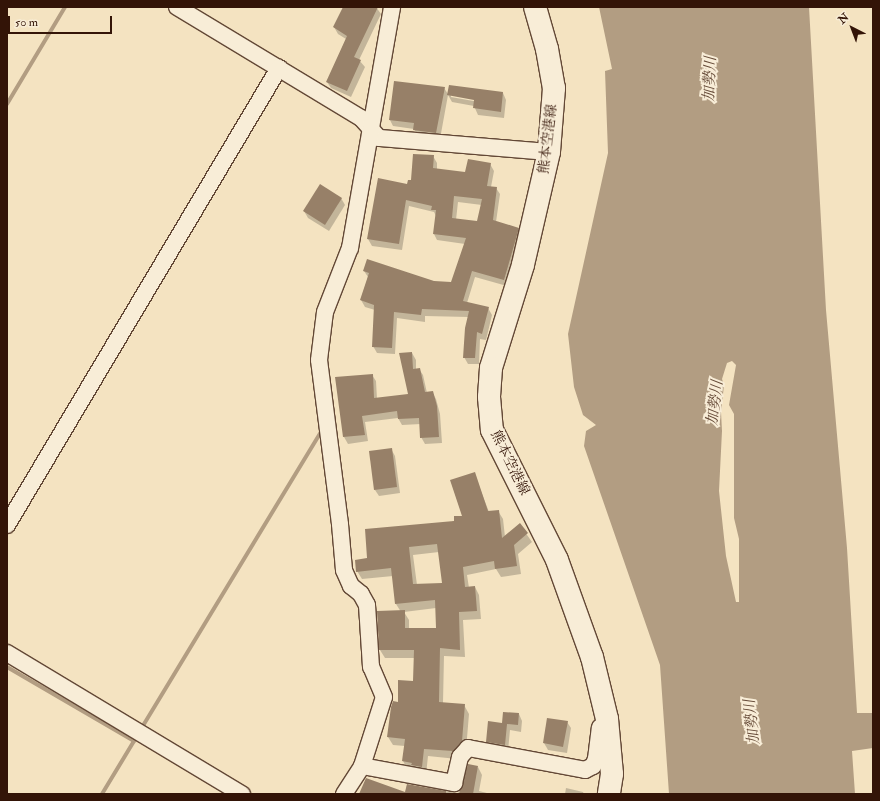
<!DOCTYPE html>
<meta charset="utf-8">
<style>
body{margin:0}
#map{position:relative;width:880px;height:801px;overflow:hidden;background:#f4e3c1;font-family:"IM FELL Double Pica","Noto Serif JP",serif}
div>[style]{position:absolute}
.water>*{inset:0;background:#b29d82}
.shadow>*{inset:0;background:#0003}
.stream>*{height:4px;margin:-2px;padding:0 2px;transform-origin:2px;border-radius:2px;background:#b29d82}
.building>*{inset:0;background:#978068}
.roads{filter:drop-shadow(1px 0 #634836) drop-shadow(-1px 0 #634836) drop-shadow(0 1px #634836) drop-shadow(0 -1px #634836)}
.street>*{height:16px;margin:-8px;padding:0 8px;transform-origin:8px;border-radius:8px;background:#f8edd7}
.secondary>*{height:22px;margin:-11px;padding:0 11px;transform-origin:11px;border-radius:11px;background:#f8edd7}
span{translate:-50% -50%;white-space:nowrap;text-align:center;line-height:1.15;-webkit-text-stroke:4px #f8edd7;paint-order:stroke}
.street-label{font-size:14px;color:#331407}
.water-label{font-size:15px;color:#664b38;font-style:italic}
.frame{position:absolute;inset:0;border:8px solid #331407;pointer-events:none}
.north{position:absolute;left:832px;top:8px;width:40px;height:40px;-webkit-text-stroke:3px #f8edd7;paint-order:stroke;rotate:318deg;font-size:11px;font-weight:700;line-height:16px;text-align:center;color:#331407}
.north::after{content:'';display:block;margin:auto;width:14px;height:18px;background:#331407;clip-path:polygon(50% 0,100% 100%,50% 72%,0 100%)}
.scale{position:absolute;left:8px;top:16px;width:104px;height:18px;box-sizing:border-box;border:2px solid #331407;border-top:0;padding-left:5px;font-size:12px;line-height:14px;white-space:nowrap;color:#331407;-webkit-text-stroke:3px #f8edd7;paint-order:stroke}
</style>
<div id="map">
<div class="water">
<i style="clip-path:polygon(evenodd,599px 7px,809px 7px,826px 310px,847px 548px,857px 713px,873px 713px,873px 748px,852px 751px,855px 794px,669px 794px,660px 665px,584px 446px,586px 431px,596px 425px,583px 415px,574px 387px,568px 334px,608px 153px,605px 71px,612px 69px,599px 7px,732px 361px,736px 365px,729px 405px,734px 414px,734px 518px,739px 539px,739px 602px,736px 602px,726px 556px,719px 491px,722px 431px,721px 412px,724px 385px,722px 379px,727px 363px,732px 361px)"></i>
</div>
<div class="shadow">
<i style="clip-path:polygon(344px 7px,376px 7px,381px 14px,359px 60px,365px 67px,351px 97px,331px 88px,327px 82px,346px 39px,338px 34px,334px 27px)"></i>
<i style="clip-path:polygon(evenodd,444px 88px,448px 94px,503px 93px,506px 100px,504px 118px,478px 115px,474px 106px,452px 102px,448px 95px,440px 139px,418px 136px,414px 129px,393px 126px,390px 120px,444px 88px,451px 95px,479px 100px,479px 102px,451px 97px,451px 95px)"></i>
<i style="clip-path:polygon(evenodd,433px 156px,437px 163px,437px 170px,466px 173px,490px 164px,494px 171px,491px 187px,496px 188px,500px 194px,496px 222px,518px 229px,522px 236px,507px 286px,475px 277px,467px 303px,488px 308px,492px 315px,486px 340px,480px 339px,479px 364px,468px 364px,464px 357px,468px 317px,425px 316px,425px 322px,397px 318px,395px 354px,377px 353px,373px 346px,375px 310px,365px 307px,361px 300px,368px 277px,364px 271px,434px 282px,452px 283px,465px 244px,437px 240px,434px 234px,436px 216px,434px 212px,409px 206px,402px 250px,372px 246px,368px 239px,433px 156px,458px 202px,482px 205px,478px 222px,456px 220px,458px 202px)"></i>
<i style="clip-path:polygon(341px 198px,345px 205px,329px 231px,308px 218px,304px 211px)"></i>
<i style="clip-path:polygon(412px 353px,416px 360px,416px 370px,419px 369px,423px 375px,427px 393px,432px 392px,436px 399px,440px 414px,442px 443px,425px 444px,421px 437px,421px 424px,402px 425px,398px 418px,365px 422px,368px 441px,348px 444px,344px 437px,336px 378px,372px 375px,376px 381px,377px 399px,409px 395px)"></i>
<i style="clip-path:polygon(391px 449px,395px 456px,400px 493px,379px 496px,375px 490px)"></i>
<i style="clip-path:polygon(evenodd,474px 473px,489px 512px,498px 511px,503px 519px,505px 537px,520px 525px,532px 542px,518px 554px,521px 574px,501px 577px,496px 569px,467px 575px,469px 588px,475px 587px,479px 595px,481px 619px,463px 620px,465px 657px,444px 656px,443px 703px,464px 705px,469px 714px,466px 750px,457px 759px,428px 756px,426px 775px,408px 770px,403px 761px,405px 746px,393px 745px,388px 737px,399px 703px,414px 682px,415px 658px,385px 658px,380px 650px,401px 612px,396px 604px,393px 576px,362px 579px,357px 571px,368px 559px,463px 517px,474px 473px,439px 552px,443px 584px,417px 585px,413px 555px,439px 552px,474px 473px,436px 608px,437px 629px,409px 629px,409px 620px,404px 612px,436px 608px)"></i>
<i style="clip-path:polygon(519px 714px,522px 721px,521px 732px,510px 730px,508px 751px,491px 748px,487px 742px,502px 724px)"></i>
<i style="clip-path:polygon(567px 722px,571px 728px,567px 753px,548px 750px,544px 743px)"></i>
<i style="clip-path:polygon(478px 767px,482px 775px,479px 791px,491px 794px,360px 794px,405px 794px,407px 785px,458px 793px)"></i>
<i style="clip-path:polygon(566px 788px,583px 792px,584px 794px,565px 794px)"></i>
</div>
<div class="stream">
<i style="left:7px;top:104px;width:113px;rotate:-59.1deg"></i>
<i style="left:7px;top:667px;width:147px;rotate:30.2deg"></i>
<i style="left:134px;top:741px;width:62px;rotate:121.1deg"></i>
<i style="left:141px;top:729px;width:352px;rotate:-58.8deg"></i>
</div>
<div class="building">
<i style="clip-path:polygon(343px 7px,378px 7px,354px 57px,361px 60px,347px 91px,326px 82px,347px 36px,333px 27px)"></i>
<i style="clip-path:polygon(394px 81px,445px 87px,436px 133px,413px 130px,414px 123px,389px 120px)"></i>
<i style="clip-path:polygon(449px 85px,503px 92px,501px 112px,473px 108px,474px 100px,447px 95px)"></i>
<i style="clip-path:polygon(evenodd,413px 154px,434px 155px,433px 168px,465px 172px,468px 159px,491px 163px,487px 186px,497px 187px,493px 220px,519px 228px,504px 280px,472px 271px,463px 301px,489px 307px,482px 334px,477px 332px,475px 358px,463px 358px,465px 328px,469px 311px,422px 309px,421px 315px,394px 312px,392px 348px,372px 347px,374px 305px,360px 300px,369px 273px,363px 271px,367px 259px,434px 281px,451px 282px,466px 238px,433px 234px,436px 210px,431px 210px,432px 206px,406px 200px,399px 244px,367px 239px,378px 178px,407px 184px,408px 180px,411px 180px,413px 154px,454px 196px,482px 199px,477px 221px,452px 218px,454px 196px)"></i>
<i style="clip-path:polygon(320px 184px,342px 198px,325px 225px,303px 211px)"></i>
<i style="clip-path:polygon(412px 352px,413px 369px,420px 368px,425px 392px,433px 391px,437px 406px,439px 437px,420px 438px,419px 418px,398px 419px,397px 411px,362px 416px,365px 435px,343px 437px,335px 377px,373px 374px,374px 398px,408px 394px,399px 353px)"></i>
<i style="clip-path:polygon(392px 448px,397px 487px,374px 490px,369px 451px)"></i>
<i style="clip-path:polygon(evenodd,475px 472px,488px 511px,499px 510px,502px 538px,520px 523px,528px 533px,514px 545px,517px 566px,495px 569px,494px 561px,463px 567px,465px 587px,475px 586px,477px 611px,459px 612px,460px 650px,440px 648px,439px 702px,465px 704px,462px 741px,453px 751px,424px 749px,422px 767px,411px 765px,412px 763px,402px 761px,405px 739px,387px 737px,391px 707px,393px 701px,398px 702px,398px 680px,413px 681px,414px 650px,379px 650px,377px 611px,405px 610px,405px 628px,436px 628px,435px 600px,395px 604px,391px 568px,356px 572px,355px 560px,367px 558px,365px 529px,454px 521px,454px 516px,462px 516px,450px 480px,475px 472px,437px 544px,442px 583px,413px 584px,409px 547px,437px 544px)"></i>
<i style="clip-path:polygon(503px 712px,519px 713px,518px 725px,507px 724px,505px 745px,486px 742px,488px 721px,502px 723px)"></i>
<i style="clip-path:polygon(547px 718px,568px 721px,563px 747px,543px 743px)"></i>
<i style="clip-path:polygon(468px 764px,478px 766px,473px 794px,459px 794px)"></i>
<i style="clip-path:polygon(366px 778px,405px 792px,407px 784px,446px 791px,446px 794px,359px 794px)"></i>
</div>
<div class="roads">
<div class="street">
<i style="left:177px;top:7px;width:215px;rotate:31.1deg"></i>
<i style="left:361px;top:118px;width:27px;rotate:48deg"></i>
<i style="left:379px;top:138px;width:171px;rotate:4.7deg"></i>
<i style="left:7px;top:525px;width:532px;rotate:-59.24deg"></i>
<i style="left:7px;top:653px;width:274px;rotate:31deg"></i>
<i style="left:362px;top:766px;width:94px;rotate:10.5deg"></i>
<i style="left:454px;top:783px;width:27px;rotate:-77deg"></i>
<i style="left:460px;top:757px;width:12px;rotate:-48deg"></i>
<i style="left:468px;top:748px;width:119px;rotate:10.6deg"></i>
<i style="left:585px;top:770px;width:9px;rotate:-27deg"></i>
<i style="left:593px;top:766px;width:8px;rotate:-67deg"></i>
<i style="left:596px;top:759px;width:32px;rotate:-83deg"></i>
<i style="left:344px;top:794px;width:33px;rotate:-57deg"></i>
<i style="left:362px;top:766px;width:72px;rotate:-72.3deg"></i>
<i style="left:384px;top:697px;width:33px;rotate:-113deg"></i>
<i style="left:371px;top:667px;width:62px;rotate:-93.7deg"></i>
<i style="left:367px;top:605px;width:13px;rotate:-119deg"></i>
<i style="left:361px;top:594px;width:13px;rotate:-141deg"></i>
<i style="left:351px;top:586px;width:17px;rotate:-114deg"></i>
<i style="left:344px;top:570px;width:46px;rotate:-95deg"></i>
<i style="left:340px;top:524px;width:165px;rotate:-97.3deg"></i>
<i style="left:319px;top:360px;width:48px;rotate:-82.9deg"></i>
<i style="left:325px;top:312px;width:69px;rotate:-68.7deg"></i>
<i style="left:350px;top:248px;width:245px;rotate:-80.1deg"></i>
</div>
<div class="secondary">
<i style="left:535px;top:7px;width:44px;rotate:74.1deg"></i>
<i style="left:547px;top:49px;width:40px;rotate:80deg"></i>
<i style="left:554px;top:88px;width:64px;rotate:94.5deg"></i>
<i style="left:549px;top:152px;width:116px;rotate:103deg"></i>
<i style="left:523px;top:265px;width:108px;rotate:107.3deg"></i>
<i style="left:491px;top:368px;width:29px;rotate:94deg"></i>
<i style="left:489px;top:397px;width:33px;rotate:85deg"></i>
<i style="left:492px;top:430px;width:145px;rotate:63.4deg"></i>
<i style="left:557px;top:560px;width:103px;rotate:70.2deg"></i>
<i style="left:592px;top:657px;width:64px;rotate:76.4deg"></i>
<i style="left:607px;top:719px;width:55px;rotate:84.8deg"></i>
<i style="left:612px;top:774px;width:20px;rotate:99deg"></i>
</div>
</div>
<div class="street-label">
<span style="left:548px;top:139px;rotate:-83deg">熊本空港線</span>
<span style="left:510px;top:463px;rotate:64deg">熊本空港線</span>
</div>
<div class="water-label">
<span style="left:710px;top:79px;rotate:-88deg">加勢川</span>
<span style="left:715px;top:403px;rotate:-83deg">加勢川</span>
<span style="left:752px;top:722px;rotate:-96deg">加勢川</span>
</div>
<div class="frame"></div>
<div class="north">N</div>
<div class="scale">50 m</div>
</div>
